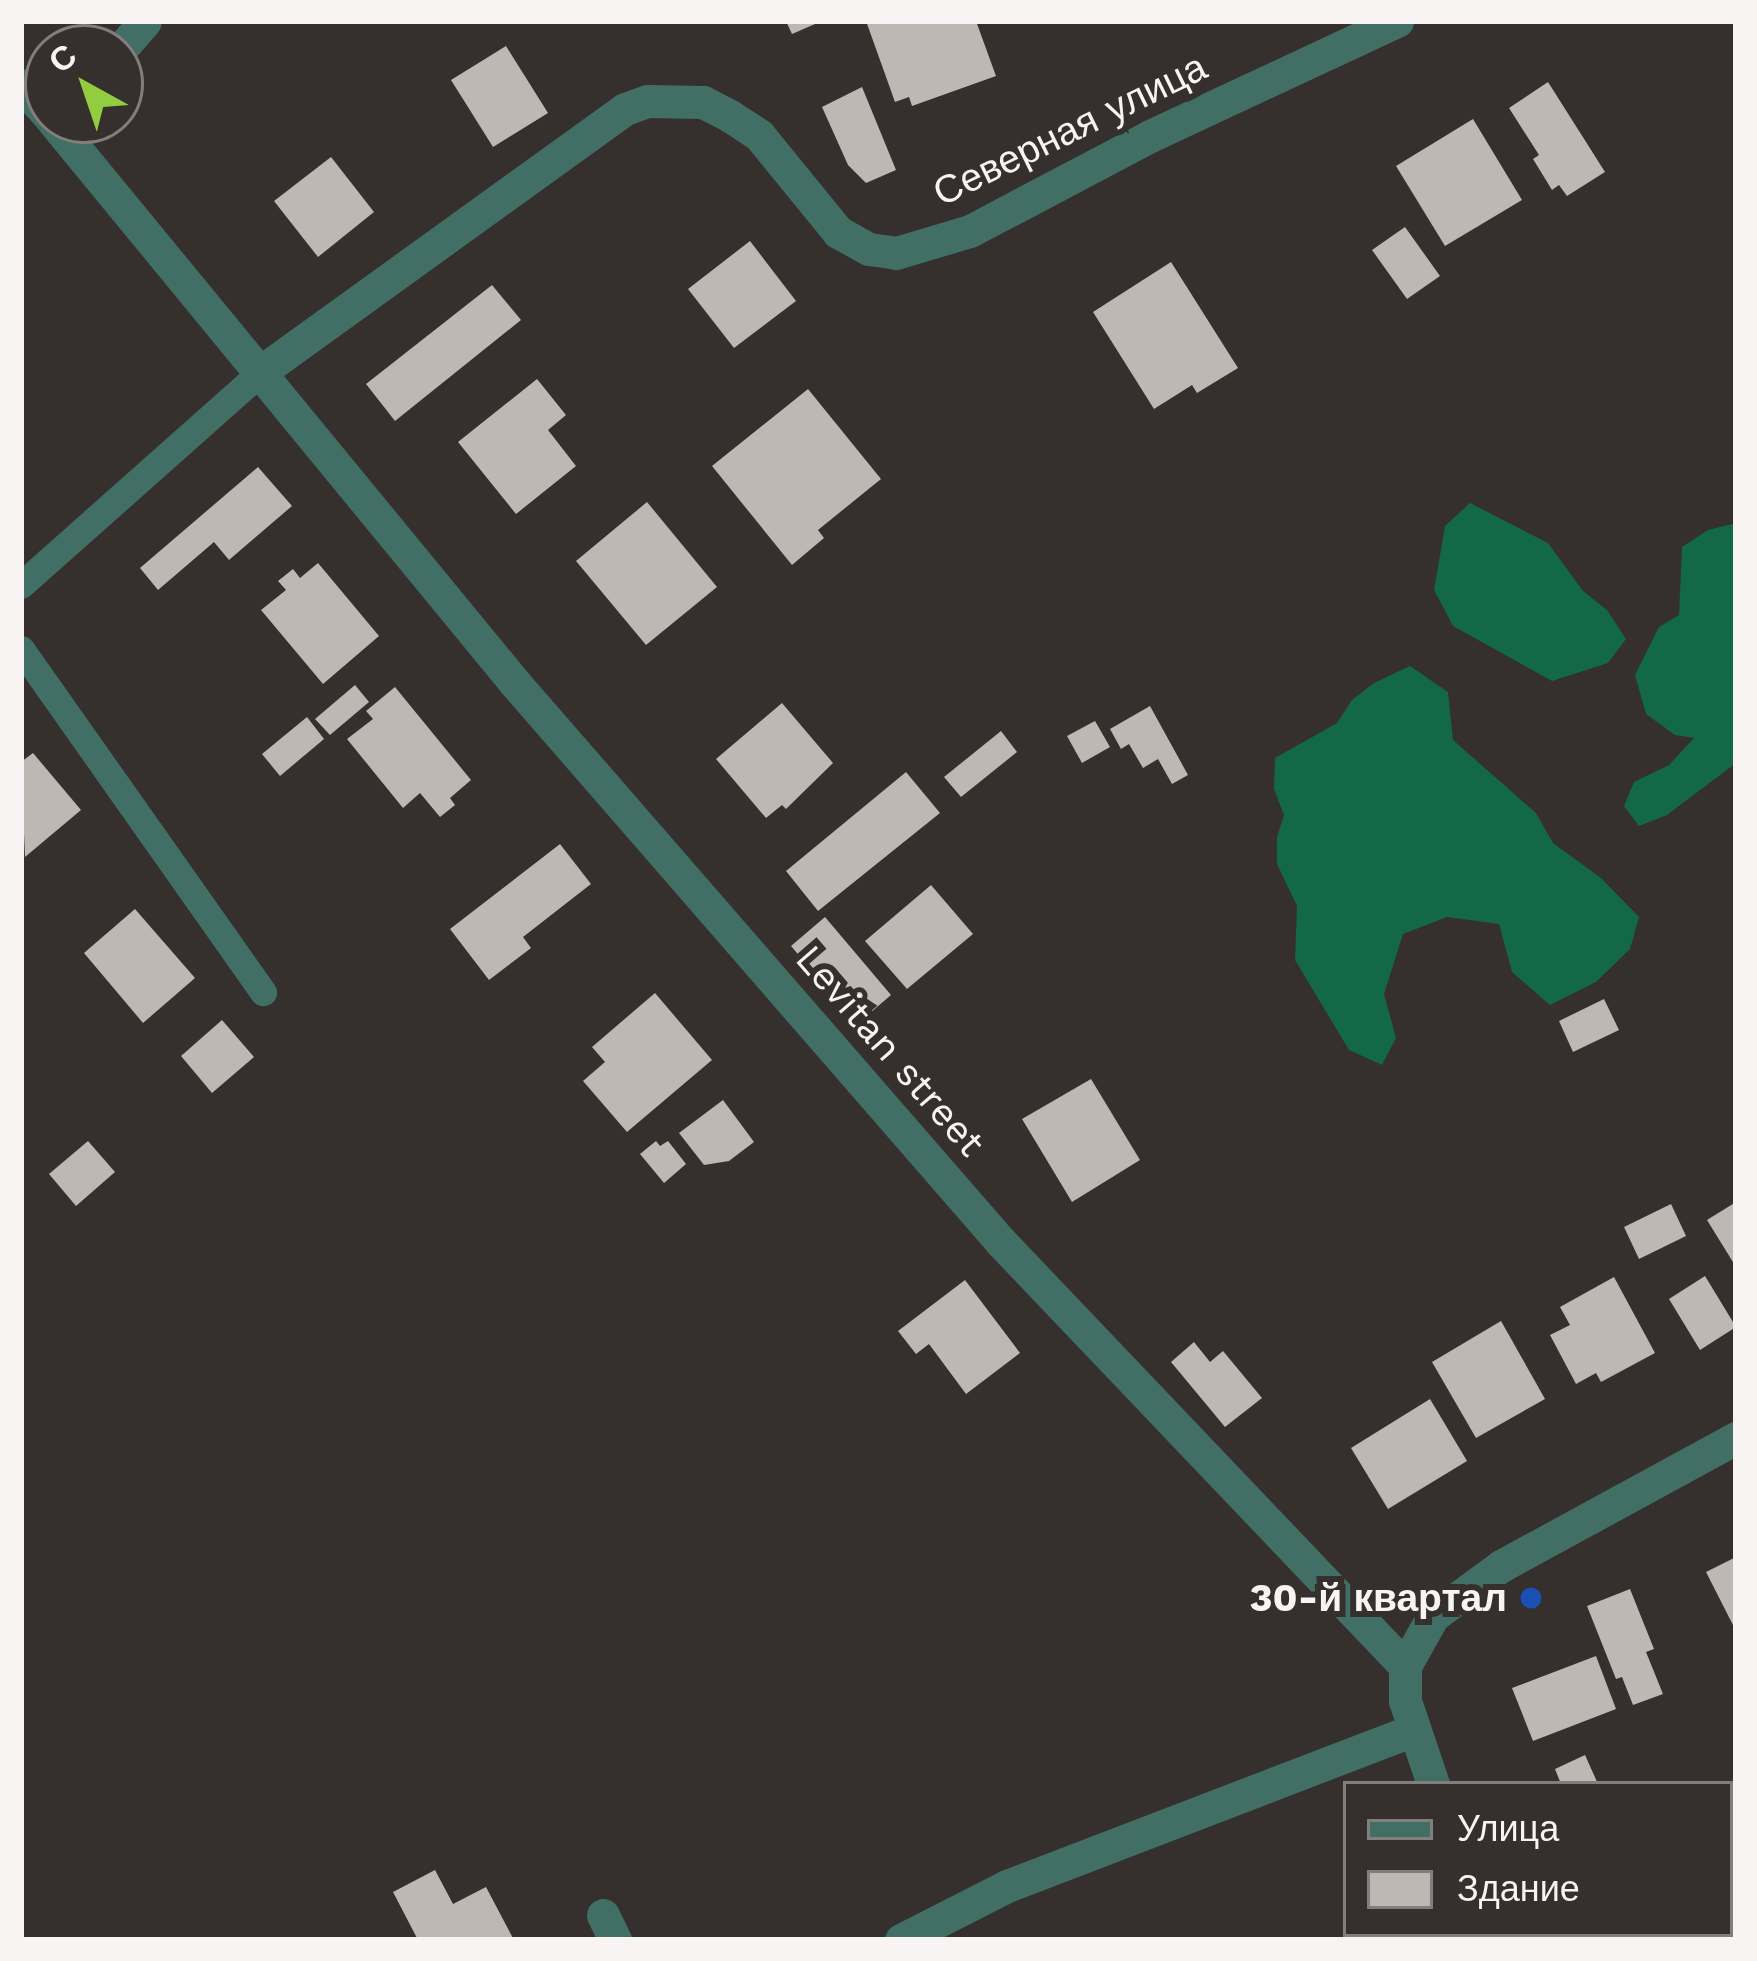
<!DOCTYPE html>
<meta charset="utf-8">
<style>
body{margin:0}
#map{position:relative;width:1757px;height:1961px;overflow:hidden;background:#352f2d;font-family:"Work Sans",sans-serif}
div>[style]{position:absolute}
.forest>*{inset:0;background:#126847}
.building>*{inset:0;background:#bdb8b4}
.service>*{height:27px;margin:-13.5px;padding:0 13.5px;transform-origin:13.5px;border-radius:13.5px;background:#416f65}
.minor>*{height:33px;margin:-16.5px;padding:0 16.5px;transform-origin:16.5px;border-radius:16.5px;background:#416f65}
.tertiary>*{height:33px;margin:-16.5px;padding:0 16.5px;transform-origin:16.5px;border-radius:16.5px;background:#416f65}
.dots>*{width:33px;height:33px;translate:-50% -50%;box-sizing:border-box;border:6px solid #352f2d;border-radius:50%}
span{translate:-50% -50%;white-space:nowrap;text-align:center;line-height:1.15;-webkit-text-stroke:12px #352f2d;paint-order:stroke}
.street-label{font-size:39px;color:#f8f4f3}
.poi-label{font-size:39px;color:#f8f4f3;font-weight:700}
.right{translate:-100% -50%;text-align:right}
.frame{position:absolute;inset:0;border:24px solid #f8f4f3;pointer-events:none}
.legend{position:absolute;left:1343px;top:1781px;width:390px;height:156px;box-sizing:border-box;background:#352f2d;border:3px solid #837e7c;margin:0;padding:15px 21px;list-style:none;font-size:36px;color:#f8f4f3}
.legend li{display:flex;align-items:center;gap:24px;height:60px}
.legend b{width:60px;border:3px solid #837e7c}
.north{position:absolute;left:24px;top:24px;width:120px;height:120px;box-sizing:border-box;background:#352f2d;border:3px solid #837e7c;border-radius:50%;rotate:320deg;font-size:33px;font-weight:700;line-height:48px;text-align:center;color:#f8f4f3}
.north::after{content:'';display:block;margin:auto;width:42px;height:54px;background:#91cd3f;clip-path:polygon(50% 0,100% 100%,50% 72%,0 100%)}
</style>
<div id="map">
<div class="forest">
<i style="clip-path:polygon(1470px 503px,1548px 543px,1583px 591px,1607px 610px,1626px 639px,1608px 663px,1552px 681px,1453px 626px,1434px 590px,1445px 526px)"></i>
<i style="clip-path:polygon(1736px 523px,1736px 763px,1667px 815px,1639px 826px,1624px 806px,1634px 782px,1669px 765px,1694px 738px,1675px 735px,1646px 714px,1635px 675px,1659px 627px,1679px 615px,1682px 547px,1708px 530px)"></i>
<i style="clip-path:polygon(1410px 666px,1448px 692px,1453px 740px,1536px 813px,1553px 843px,1601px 878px,1639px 917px,1630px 949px,1596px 982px,1550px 1005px,1512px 972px,1499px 924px,1447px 917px,1403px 934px,1384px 994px,1396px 1038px,1382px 1065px,1349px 1050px,1295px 960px,1297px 906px,1277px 864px,1277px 837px,1284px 815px,1274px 789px,1275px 758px,1337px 723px,1352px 700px,1374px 683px)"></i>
</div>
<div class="building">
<i style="clip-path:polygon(786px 21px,822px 21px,792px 34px)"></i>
<i style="clip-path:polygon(866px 21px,976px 21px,996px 76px,912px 106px,909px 97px,895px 102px)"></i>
<i style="clip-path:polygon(506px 46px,548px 113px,493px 147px,451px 80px)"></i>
<i style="clip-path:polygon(1548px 82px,1605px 172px,1567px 196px,1559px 185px,1552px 190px,1533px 159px,1539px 155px,1509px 108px)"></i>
<i style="clip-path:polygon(862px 87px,896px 170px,866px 183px,848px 165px,822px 107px)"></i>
<i style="clip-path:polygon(1473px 119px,1522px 200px,1445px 246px,1396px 166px)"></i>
<i style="clip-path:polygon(331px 157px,374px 212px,318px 257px,274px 201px)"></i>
<i style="clip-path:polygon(1405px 227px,1440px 276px,1407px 299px,1372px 250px)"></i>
<i style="clip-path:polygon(750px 241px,796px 301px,734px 348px,688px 289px)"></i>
<i style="clip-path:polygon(1171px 262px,1238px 368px,1197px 393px,1192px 385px,1154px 409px,1093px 312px)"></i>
<i style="clip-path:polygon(492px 285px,521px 320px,395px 421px,366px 384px)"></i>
<i style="clip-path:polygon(537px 379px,566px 415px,548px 430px,576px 466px,516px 514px,458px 442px)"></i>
<i style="clip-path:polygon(808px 389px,881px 479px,818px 530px,824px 538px,792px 565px,712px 466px)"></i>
<i style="clip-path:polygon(258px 467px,292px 506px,229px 560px,214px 542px,158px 590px,140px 568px)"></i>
<i style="clip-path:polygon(647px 502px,717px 587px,646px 645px,576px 561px)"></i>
<i style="clip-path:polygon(318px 563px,379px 636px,323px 684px,261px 610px,286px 590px,278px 581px,293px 569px,300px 578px)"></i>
<i style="clip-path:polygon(355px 685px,369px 702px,330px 735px,315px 719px)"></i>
<i style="clip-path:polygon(395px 687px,471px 780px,450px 798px,455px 805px,440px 817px,420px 793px,403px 808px,347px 739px,373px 719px,366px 711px)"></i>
<i style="clip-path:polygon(782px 703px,833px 763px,786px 809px,782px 805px,766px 818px,716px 759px)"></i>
<i style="clip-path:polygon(1150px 706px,1188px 775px,1172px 784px,1158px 759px,1143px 768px,1129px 744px,1121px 749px,1110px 729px)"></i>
<i style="clip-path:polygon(307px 717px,324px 739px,280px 776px,262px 754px)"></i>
<i style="clip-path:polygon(1095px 721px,1110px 747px,1082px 763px,1067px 736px)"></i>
<i style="clip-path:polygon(1001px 731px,1017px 752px,961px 797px,944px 777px)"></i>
<i style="clip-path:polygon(33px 753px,81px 810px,25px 857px,21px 762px)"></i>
<i style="clip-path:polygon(906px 772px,940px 813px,818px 911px,786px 871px)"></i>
<i style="clip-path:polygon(560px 844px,591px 884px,523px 937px,531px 948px,489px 980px,450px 929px)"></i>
<i style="clip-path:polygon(931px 885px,973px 934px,907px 989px,865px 941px)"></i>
<i style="clip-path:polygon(135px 909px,195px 978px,143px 1023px,84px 953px)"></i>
<i style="clip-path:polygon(825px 917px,891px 995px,870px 1013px,864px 1006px,851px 1017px,791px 946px)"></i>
<i style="clip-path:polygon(655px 993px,712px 1060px,627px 1132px,583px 1081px,605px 1062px,592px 1047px)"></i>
<i style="clip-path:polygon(1604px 999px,1619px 1030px,1573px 1052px,1559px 1021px)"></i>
<i style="clip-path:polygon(222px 1020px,254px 1057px,212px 1093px,181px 1056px)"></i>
<i style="clip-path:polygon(1091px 1079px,1140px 1160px,1072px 1202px,1022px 1119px)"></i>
<i style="clip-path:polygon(723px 1100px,754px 1142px,729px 1161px,704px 1165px,679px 1133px)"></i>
<i style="clip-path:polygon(88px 1141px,115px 1172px,76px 1206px,49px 1174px)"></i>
<i style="clip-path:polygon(656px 1141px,660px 1146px,668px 1141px,686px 1164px,664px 1183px,640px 1154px)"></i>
<i style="clip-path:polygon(1736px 1202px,1736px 1267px,1707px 1220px)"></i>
<i style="clip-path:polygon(1671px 1204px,1686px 1236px,1639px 1259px,1624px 1227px)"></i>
<i style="clip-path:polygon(1705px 1276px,1736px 1327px,1700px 1350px,1669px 1299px)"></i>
<i style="clip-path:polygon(1614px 1277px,1655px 1353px,1601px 1382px,1596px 1373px,1576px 1384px,1550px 1335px,1570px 1325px,1560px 1307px)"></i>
<i style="clip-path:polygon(965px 1280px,1020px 1353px,966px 1394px,929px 1344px,916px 1354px,898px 1331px)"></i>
<i style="clip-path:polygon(1501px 1321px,1545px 1399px,1476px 1438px,1432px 1362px)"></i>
<i style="clip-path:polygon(1194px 1342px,1210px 1362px,1223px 1351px,1262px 1398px,1225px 1427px,1171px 1362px)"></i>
<i style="clip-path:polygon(1430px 1399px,1467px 1461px,1388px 1509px,1351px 1448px)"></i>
<i style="clip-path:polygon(1736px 1557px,1736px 1631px,1706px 1572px)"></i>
<i style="clip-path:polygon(1630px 1589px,1654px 1649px,1646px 1652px,1663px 1694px,1633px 1705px,1622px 1677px,1616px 1679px,1587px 1606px)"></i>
<i style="clip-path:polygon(1596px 1656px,1616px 1709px,1533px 1741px,1512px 1688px)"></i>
<i style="clip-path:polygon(1585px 1755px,1598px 1784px,1561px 1784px,1555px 1769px)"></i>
<i style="clip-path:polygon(435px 1870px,453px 1904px,486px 1887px,514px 1940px,418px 1940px,393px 1892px)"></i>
<i style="clip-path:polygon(1612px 1934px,1691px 1934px,1681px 1940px,1616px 1940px)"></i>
</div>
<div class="service">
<i style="left:21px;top:585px;width:324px;rotate:-41.6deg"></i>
<i style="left:21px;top:649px;width:420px;rotate:54.8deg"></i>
</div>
<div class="minor">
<i style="left:120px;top:50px;width:38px;rotate:-49deg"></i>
<i style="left:21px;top:85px;width:40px;rotate:48deg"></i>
<i style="left:52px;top:120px;width:729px;rotate:50.57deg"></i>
<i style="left:515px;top:683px;width:739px;rotate:49deg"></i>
<i style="left:1000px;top:1241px;width:587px;rotate:46.38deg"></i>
<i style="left:263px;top:370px;width:446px;rotate:-35.8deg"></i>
<i style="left:625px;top:109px;width:23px;rotate:-20deg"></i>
<i style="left:647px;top:101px;width:56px;rotate:1deg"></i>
<i style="left:703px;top:102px;width:30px;rotate:27deg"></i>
<i style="left:730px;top:116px;width:35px;rotate:33deg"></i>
<i style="left:759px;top:135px;width:125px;rotate:50.8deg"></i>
<i style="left:838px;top:232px;width:35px;rotate:29deg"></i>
<i style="left:869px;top:249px;width:27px;rotate:8deg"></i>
<i style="left:896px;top:253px;width:77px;rotate:-16.6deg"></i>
<i style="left:970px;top:231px;width:201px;rotate:-27.8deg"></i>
<i style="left:1148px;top:137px;width:275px;rotate:-25deg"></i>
<i style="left:603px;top:1915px;width:28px;rotate:64deg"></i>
<i style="left:901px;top:1940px;width:119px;rotate:-27deg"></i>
<i style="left:1007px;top:1886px;width:433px;rotate:-21deg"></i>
</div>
<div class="tertiary">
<i style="left:1433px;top:1784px;width:88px;rotate:-108.6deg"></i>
<i style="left:1405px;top:1701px;width:35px;rotate:-90deg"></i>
<i style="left:1405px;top:1666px;width:57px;rotate:-60.8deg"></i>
<i style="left:1433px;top:1616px;width:84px;rotate:-36.3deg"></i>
<i style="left:1501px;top:1566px;width:268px;rotate:-28.6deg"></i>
<i style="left:1511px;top:1934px;width:7px;rotate:63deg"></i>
</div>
<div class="dots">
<i style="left:1531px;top:1598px;background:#1a4fb4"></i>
</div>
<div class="street-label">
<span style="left:1070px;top:130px;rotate:-26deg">Северная улица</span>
<span style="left:890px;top:1051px;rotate:49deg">Levitan street</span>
</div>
<div class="poi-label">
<span class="right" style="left:1507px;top:1598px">30-й квартал</span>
</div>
<div class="frame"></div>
<ul class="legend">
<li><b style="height:15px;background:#416f65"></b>Улица</li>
<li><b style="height:33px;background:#bdb8b4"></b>Здание</li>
</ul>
<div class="north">С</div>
</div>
